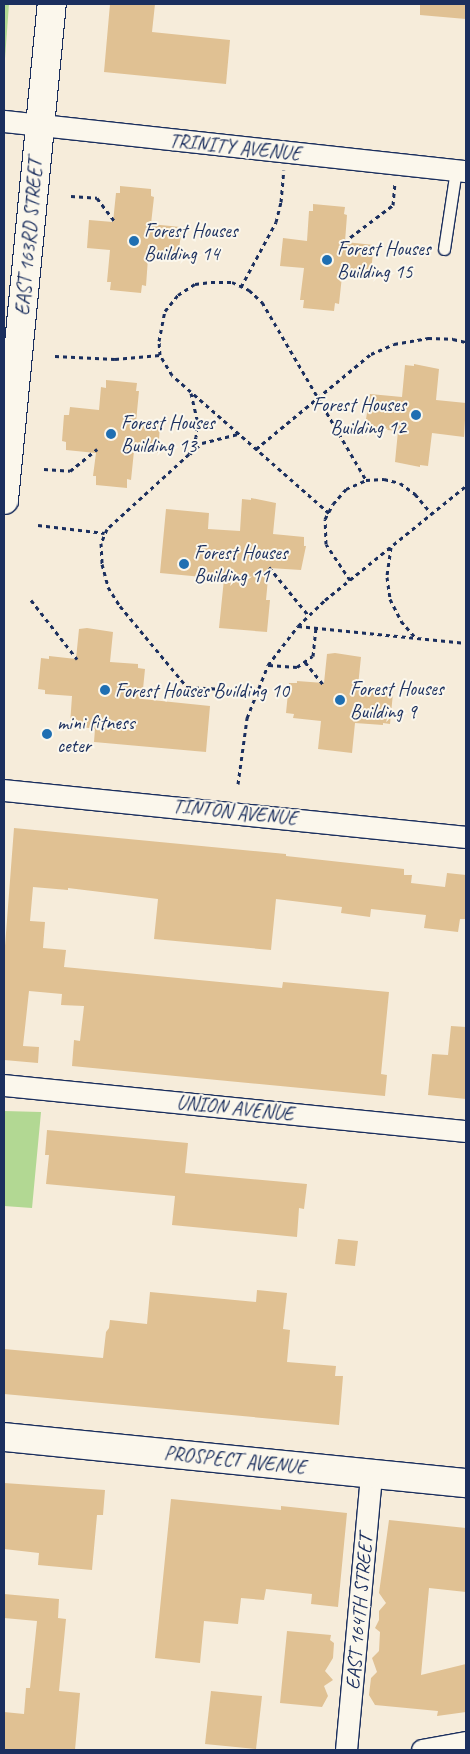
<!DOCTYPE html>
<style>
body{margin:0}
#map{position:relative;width:470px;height:1754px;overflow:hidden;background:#f6ecda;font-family:Caveat,sans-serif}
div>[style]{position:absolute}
.green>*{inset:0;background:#b2d893}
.building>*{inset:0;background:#e0c193}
.path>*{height:3px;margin-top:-1.5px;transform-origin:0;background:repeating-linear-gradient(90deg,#1b2f5e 0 4px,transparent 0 8px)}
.roads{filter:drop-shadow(1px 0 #1b2f5e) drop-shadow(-1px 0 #1b2f5e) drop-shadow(0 1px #1b2f5e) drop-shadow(0 -1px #1b2f5e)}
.lane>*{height:11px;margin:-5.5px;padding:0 5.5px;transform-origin:5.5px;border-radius:5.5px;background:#fbf7ec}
.street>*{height:21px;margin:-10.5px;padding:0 10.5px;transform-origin:10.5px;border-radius:10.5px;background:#fbf7ec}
.secondary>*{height:28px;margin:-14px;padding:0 14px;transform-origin:14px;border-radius:14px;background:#fbf7ec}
.dots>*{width:14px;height:14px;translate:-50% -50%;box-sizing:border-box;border:2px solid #fbf7ec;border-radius:50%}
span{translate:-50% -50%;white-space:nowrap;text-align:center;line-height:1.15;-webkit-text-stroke:4px #fbf7ec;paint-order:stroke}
.street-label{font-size:20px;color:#1b2f5e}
.poi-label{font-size:20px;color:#1b2f5e}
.left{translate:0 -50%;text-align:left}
.right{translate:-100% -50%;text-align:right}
.frame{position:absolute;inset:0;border:5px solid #1b2f5e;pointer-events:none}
</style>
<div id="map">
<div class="green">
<i style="clip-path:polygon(4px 4px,9px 4px,4px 72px)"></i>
<i style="clip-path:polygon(4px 1111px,41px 1112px,32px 1208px,4px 1206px)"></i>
</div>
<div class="building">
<i style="clip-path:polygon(110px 4px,155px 4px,152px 32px,230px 40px,226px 84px,104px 72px)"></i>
<i style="clip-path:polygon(420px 4px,466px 4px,466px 19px,420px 15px)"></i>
<i style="clip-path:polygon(120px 186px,151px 189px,151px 196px,154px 197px,151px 224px,180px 227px,181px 235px,177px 261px,148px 258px,146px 286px,142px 285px,141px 293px,110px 290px,111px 282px,107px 282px,110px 250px,87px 248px,89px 220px,113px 222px,116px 193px,120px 193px)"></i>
<i style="clip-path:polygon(313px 204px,345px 207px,344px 214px,347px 215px,345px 242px,374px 245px,370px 279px,342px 276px,339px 304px,335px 303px,334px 311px,303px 308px,304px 300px,300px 300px,304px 268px,280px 266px,283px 238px,307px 241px,309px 211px,313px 211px)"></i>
<i style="clip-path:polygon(414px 364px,439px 369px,436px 400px,466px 403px,464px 437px,432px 433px,428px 466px,420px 465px,420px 467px,395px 462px,398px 431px,367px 428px,368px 420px,366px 419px,370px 394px,402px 397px,405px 365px,414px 366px)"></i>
<i style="clip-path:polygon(106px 380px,137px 383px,136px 391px,139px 391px,136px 422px,160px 425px,158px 453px,134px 451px,131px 480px,127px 479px,127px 488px,96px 485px,96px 476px,93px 476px,96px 453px,66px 450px,66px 442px,62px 441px,64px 415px,69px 415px,70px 407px,99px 410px,101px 387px,106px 388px)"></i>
<i style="clip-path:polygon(251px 498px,276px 503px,273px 534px,304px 537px,304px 546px,306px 546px,301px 570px,269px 568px,266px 600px,270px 600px,267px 632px,219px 628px,224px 579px,160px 573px,166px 509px,209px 513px,208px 529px,240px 531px,242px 499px,251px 500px)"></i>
<i style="clip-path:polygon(87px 628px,113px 632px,110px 662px,138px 664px,138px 668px,145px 669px,142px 699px,210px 706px,206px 752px,94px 742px,95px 729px,70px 725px,72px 696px,45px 694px,45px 690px,38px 689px,41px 658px,49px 659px,49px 656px,76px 659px,79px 629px)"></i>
<i style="clip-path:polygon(335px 653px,361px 657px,358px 686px,386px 689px,386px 692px,393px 693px,390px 724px,383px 723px,383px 725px,355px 723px,352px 753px,318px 749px,321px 721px,293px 718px,294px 714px,286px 713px,289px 683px,297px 683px,297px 681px,324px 683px,327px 654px)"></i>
<i style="clip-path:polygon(14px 828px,286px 854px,286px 856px,404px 869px,404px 875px,412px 875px,411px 883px,445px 887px,447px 873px,466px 875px,466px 919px,460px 919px,458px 932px,424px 928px,426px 915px,371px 909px,370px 917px,341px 913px,342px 907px,276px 899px,271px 950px,154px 939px,158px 899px,68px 888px,68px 890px,33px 887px,30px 921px,45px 922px,43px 948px,66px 950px,64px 967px,282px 988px,283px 982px,389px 992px,381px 1074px,387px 1075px,385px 1096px,72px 1066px,74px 1040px,80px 1041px,84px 1006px,61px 1005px,62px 994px,29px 991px,23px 1046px,39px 1047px,38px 1063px,4px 1060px,4px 959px)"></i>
<i style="clip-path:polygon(451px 1026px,466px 1027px,466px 1099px,428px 1095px,432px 1054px,448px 1055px)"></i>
<i style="clip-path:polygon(47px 1130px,188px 1143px,185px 1173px,307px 1184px,304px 1209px,299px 1208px,297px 1237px,172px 1225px,175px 1196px,46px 1184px,49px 1155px,45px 1155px)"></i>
<i style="clip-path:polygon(338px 1239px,358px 1241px,355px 1266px,335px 1264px)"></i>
<i style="clip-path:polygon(257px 1290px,287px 1293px,283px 1329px,290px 1330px,287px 1362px,336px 1366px,335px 1376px,343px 1376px,339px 1425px,4px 1394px,4px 1349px,103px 1358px,106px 1332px,109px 1328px,110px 1320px,147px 1324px,150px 1292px,256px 1302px)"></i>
<i style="clip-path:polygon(4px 1483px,105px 1490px,103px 1515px,97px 1515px,92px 1570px,38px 1565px,39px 1553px,4px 1549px)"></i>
<i style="clip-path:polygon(171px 1499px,281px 1510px,281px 1506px,347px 1513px,338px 1607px,311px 1604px,312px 1594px,266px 1589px,264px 1600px,241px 1598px,238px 1624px,204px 1621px,200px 1663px,155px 1658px)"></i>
<i style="clip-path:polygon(389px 1520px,466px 1528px,466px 1592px,429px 1588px,421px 1675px,466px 1664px,466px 1712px,437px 1716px,438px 1711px,375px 1705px,369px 1695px,371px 1678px,377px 1672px,372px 1658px,379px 1651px,380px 1632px,375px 1628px,379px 1620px,379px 1611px,386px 1603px,379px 1593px)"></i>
<i style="clip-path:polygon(4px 1594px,59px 1599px,58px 1618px,66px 1619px,59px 1691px,80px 1693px,75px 1750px,4px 1750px,4px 1712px,24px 1714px,26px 1688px,30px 1688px,37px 1621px,4px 1618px)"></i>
<i style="clip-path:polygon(287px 1631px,331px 1635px,330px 1640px,334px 1643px,333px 1658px,325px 1671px,333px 1680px,324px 1686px,328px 1696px,322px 1707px,280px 1703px)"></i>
<i style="clip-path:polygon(211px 1691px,262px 1696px,256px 1749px,205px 1744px)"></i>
</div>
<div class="path">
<i style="left:71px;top:196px;width:26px;rotate:4deg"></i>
<i style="left:97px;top:198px;width:30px;rotate:53deg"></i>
<i style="left:344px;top:242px;width:61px;rotate:-37.1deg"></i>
<i style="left:393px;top:205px;width:23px;rotate:-85deg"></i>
<i style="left:241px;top:287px;width:74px;rotate:-61.7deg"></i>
<i style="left:276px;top:222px;width:21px;rotate:-76deg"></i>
<i style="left:281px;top:202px;width:32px;rotate:-85deg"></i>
<i style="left:55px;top:356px;width:60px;rotate:2.9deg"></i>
<i style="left:115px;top:359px;width:45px;rotate:-5.1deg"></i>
<i style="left:191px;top:393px;width:27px;rotate:77deg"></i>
<i style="left:197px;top:419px;width:18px;rotate:93deg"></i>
<i style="left:196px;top:437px;width:18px;rotate:112deg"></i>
<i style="left:189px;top:454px;width:111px;rotate:137.6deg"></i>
<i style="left:107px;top:529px;width:15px;rotate:113deg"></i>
<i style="left:101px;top:543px;width:21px;rotate:87deg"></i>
<i style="left:102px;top:564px;width:24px;rotate:75deg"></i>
<i style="left:108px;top:587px;width:22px;rotate:58deg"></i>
<i style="left:120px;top:606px;width:105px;rotate:50.4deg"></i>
<i style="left:187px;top:687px;width:71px;rotate:3.2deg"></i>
<i style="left:256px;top:449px;width:149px;rotate:-39.6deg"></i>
<i style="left:371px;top:354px;width:25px;rotate:-23deg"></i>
<i style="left:394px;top:344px;width:35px;rotate:-10deg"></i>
<i style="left:428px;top:338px;width:25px;rotate:2deg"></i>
<i style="left:453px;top:339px;width:13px;rotate:13deg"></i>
<i style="left:190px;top:454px;width:16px;rotate:-43deg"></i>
<i style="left:202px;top:443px;width:38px;rotate:-14deg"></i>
<i style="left:44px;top:469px;width:26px;rotate:4deg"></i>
<i style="left:70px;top:471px;width:35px;rotate:-39deg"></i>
<i style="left:329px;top:513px;width:209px;rotate:-138.7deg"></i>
<i style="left:172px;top:375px;width:23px;rotate:-121deg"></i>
<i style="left:160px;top:355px;width:14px;rotate:-94deg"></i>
<i style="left:159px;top:341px;width:31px;rotate:-79deg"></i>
<i style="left:165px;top:311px;width:21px;rotate:-51deg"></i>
<i style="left:178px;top:295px;width:20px;rotate:-33deg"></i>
<i style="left:195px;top:284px;width:16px;rotate:-7deg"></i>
<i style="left:211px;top:282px;width:21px"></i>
<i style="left:232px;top:282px;width:19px;rotate:25deg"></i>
<i style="left:249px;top:290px;width:18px;rotate:43deg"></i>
<i style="left:262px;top:302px;width:206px;rotate:59.7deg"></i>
<i style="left:38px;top:525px;width:67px;rotate:6.8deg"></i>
<i style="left:391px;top:547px;width:30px;rotate:98deg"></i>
<i style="left:387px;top:577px;width:22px;rotate:82deg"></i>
<i style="left:390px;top:599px;width:25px;rotate:63deg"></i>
<i style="left:401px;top:621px;width:21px;rotate:49deg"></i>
<i style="left:269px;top:567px;width:63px;rotate:50.8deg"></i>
<i style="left:350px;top:580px;width:43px;rotate:-123.7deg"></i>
<i style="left:326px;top:544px;width:25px;rotate:-92deg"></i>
<i style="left:325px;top:519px;width:17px;rotate:-62deg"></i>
<i style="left:333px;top:504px;width:20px;rotate:-49deg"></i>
<i style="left:346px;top:489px;width:22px;rotate:-24deg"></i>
<i style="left:366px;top:480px;width:18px;rotate:-3deg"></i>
<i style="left:384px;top:479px;width:16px;rotate:14deg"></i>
<i style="left:400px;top:483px;width:19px;rotate:36deg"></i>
<i style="left:415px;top:494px;width:26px;rotate:50deg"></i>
<i style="left:31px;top:600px;width:75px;rotate:52.1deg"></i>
<i style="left:298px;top:626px;width:169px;rotate:5.8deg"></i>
<i style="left:305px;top:662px;width:28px;rotate:51deg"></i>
<i style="left:269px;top:665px;width:28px;rotate:4deg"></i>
<i style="left:297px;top:667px;width:19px;rotate:-35deg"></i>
<i style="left:313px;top:656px;width:29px;rotate:-84deg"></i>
<i style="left:238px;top:784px;width:67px;rotate:-82.2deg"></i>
<i style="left:247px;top:718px;width:57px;rotate:-68.4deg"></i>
<i style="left:268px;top:665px;width:49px;rotate:-52.4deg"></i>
<i style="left:298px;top:626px;width:37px;rotate:-44deg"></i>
<i style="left:325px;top:600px;width:181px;rotate:-39deg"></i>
</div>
<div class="roads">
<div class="lane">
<i style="left:444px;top:249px;width:80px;rotate:-81.4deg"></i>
</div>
<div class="street">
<i style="left:4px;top:121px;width:465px;rotate:6.2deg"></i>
<i style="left:4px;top:790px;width:464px;rotate:5.8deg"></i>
<i style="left:4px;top:1085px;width:464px;rotate:5.7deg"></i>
<i style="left:346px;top:1750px;width:277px;rotate:-84.8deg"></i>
<i style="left:422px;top:1750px;width:45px;rotate:-10.3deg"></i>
</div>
<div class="secondary">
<i style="left:4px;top:500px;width:498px;rotate:-84.5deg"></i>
<i style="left:4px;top:1437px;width:464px;rotate:5.7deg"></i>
</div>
</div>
<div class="dots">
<i style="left:134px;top:241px;background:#1f6fb2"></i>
<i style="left:327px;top:260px;background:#1f6fb2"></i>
<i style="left:416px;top:415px;background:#1f6fb2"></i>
<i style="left:111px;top:434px;background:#1f6fb2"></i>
<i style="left:184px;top:564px;background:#1f6fb2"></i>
<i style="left:105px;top:690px;background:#1f6fb2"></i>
<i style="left:340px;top:700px;background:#1f6fb2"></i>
<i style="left:47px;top:734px;background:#1f6fb2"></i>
</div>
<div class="street-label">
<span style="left:235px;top:147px;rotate:6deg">TRINITY AVENUE</span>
<span style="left:29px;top:237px;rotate:-85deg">EAST 163RD STREET</span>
<span style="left:235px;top:812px;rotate:6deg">TINTON AVENUE</span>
<span style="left:235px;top:1108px;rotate:6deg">UNION AVENUE</span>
<span style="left:235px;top:1460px;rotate:6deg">PROSPECT AVENUE</span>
<span style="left:359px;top:1612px;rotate:-85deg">EAST 164TH STREET</span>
</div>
<div class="poi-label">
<span class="left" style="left:144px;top:242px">Forest Houses<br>Building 14</span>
<span class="left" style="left:337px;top:260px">Forest Houses<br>Building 15</span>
<span class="right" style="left:406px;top:416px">Forest Houses<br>Building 12</span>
<span class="left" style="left:121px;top:434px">Forest Houses<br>Building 13</span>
<span class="left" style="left:194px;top:564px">Forest Houses<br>Building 11</span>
<span class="left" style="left:350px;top:700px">Forest Houses<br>Building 9</span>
<span class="left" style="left:115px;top:690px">Forest Houses Building 10</span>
<span class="left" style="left:57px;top:734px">mini fitness<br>ceter</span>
</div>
<div class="frame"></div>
</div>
